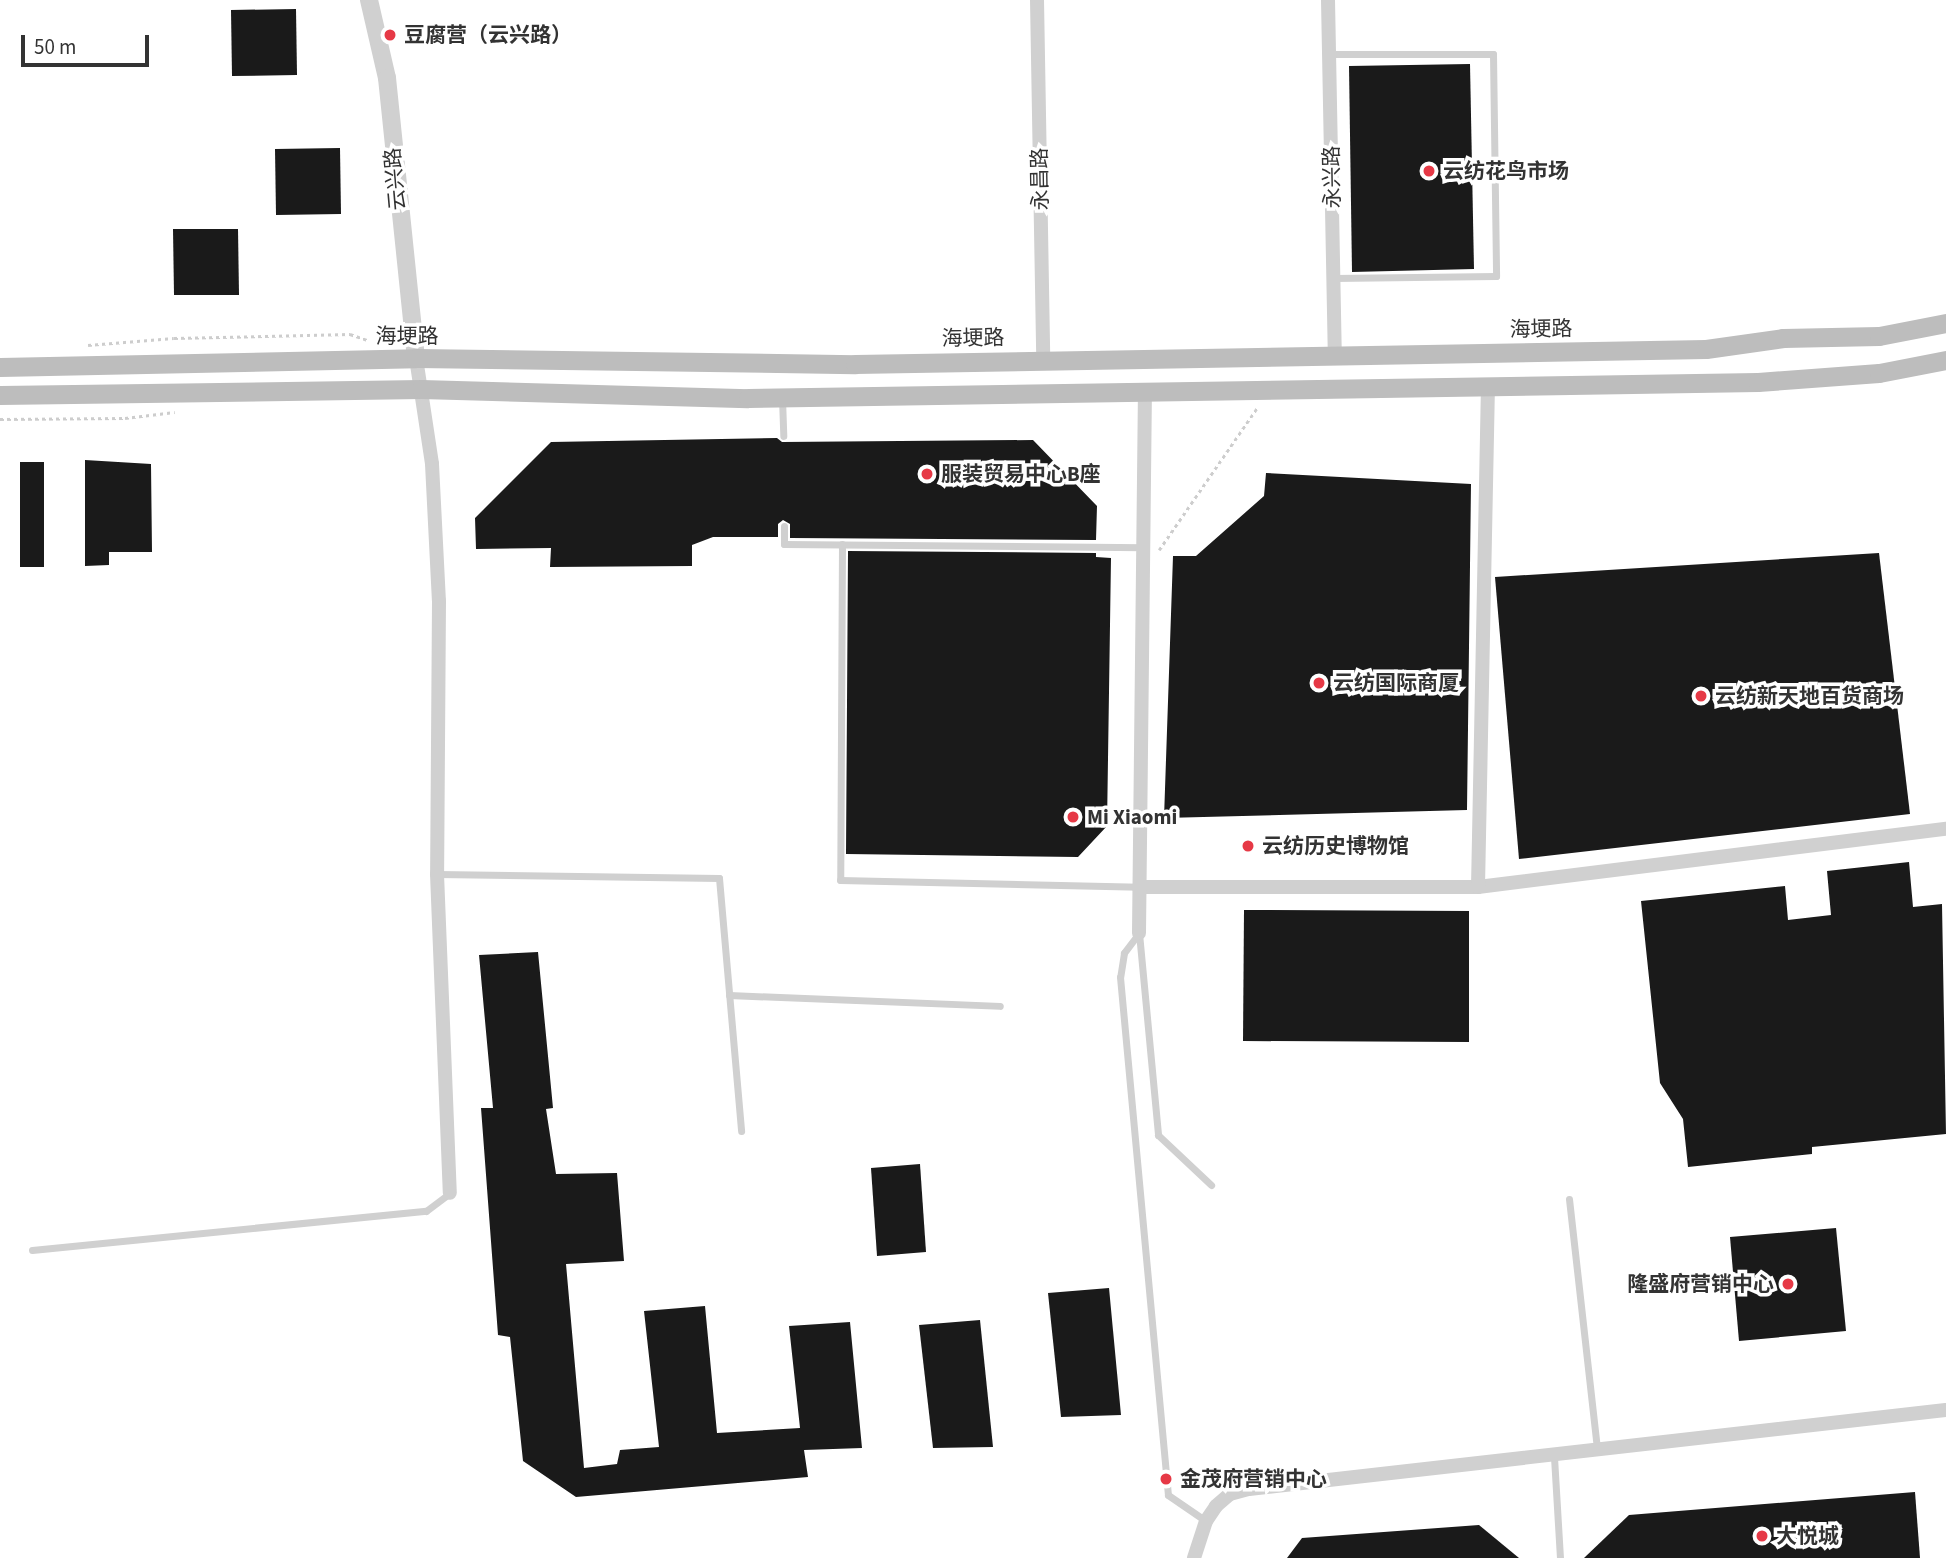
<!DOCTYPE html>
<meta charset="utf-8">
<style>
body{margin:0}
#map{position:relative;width:1946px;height:1558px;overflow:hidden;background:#fff;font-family:"Source Sans 3","Noto Sans SC",sans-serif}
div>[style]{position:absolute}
.building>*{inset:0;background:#1a1a1a}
.path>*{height:2.5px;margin-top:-1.25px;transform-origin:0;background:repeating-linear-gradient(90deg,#cdcdcd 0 3.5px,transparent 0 7px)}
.service>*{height:7px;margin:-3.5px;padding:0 3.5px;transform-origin:3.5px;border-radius:3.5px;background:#d0d0d0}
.minor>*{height:14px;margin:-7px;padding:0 7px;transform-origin:7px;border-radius:7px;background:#d0d0d0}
.tertiary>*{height:18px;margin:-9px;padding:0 9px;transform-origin:9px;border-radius:9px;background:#d0d0d0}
.secondary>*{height:19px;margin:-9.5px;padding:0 9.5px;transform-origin:9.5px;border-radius:9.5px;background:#bdbdbd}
.dots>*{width:19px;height:19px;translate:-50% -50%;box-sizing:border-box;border:4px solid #fff;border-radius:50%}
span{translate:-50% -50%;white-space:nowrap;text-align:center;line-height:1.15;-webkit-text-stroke:7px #fff;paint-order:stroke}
.poi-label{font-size:21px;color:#333;font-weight:700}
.left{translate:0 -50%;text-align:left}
.right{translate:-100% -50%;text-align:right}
.street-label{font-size:21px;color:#333}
.scale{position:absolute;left:21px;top:35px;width:128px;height:32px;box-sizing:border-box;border:4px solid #333;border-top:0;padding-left:9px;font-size:21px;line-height:24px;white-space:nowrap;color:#333;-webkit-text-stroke:5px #fff;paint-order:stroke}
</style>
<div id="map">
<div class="building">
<i style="clip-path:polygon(296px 9px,297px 75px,232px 76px,231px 10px)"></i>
<i style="clip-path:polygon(1470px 64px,1474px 269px,1352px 272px,1349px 66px)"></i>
<i style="clip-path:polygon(340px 148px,341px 214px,276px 215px,275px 149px)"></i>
<i style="clip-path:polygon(173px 229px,238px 229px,239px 295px,174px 295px)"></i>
<i style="clip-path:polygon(777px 438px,782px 442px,1033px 440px,1097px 506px,1096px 540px,790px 538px,790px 524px,783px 520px,778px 524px,778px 537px,713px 537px,692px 545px,692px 566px,550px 567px,551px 548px,476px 549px,475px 518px,551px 442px)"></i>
<i style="clip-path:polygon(85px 460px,151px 464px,152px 552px,109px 552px,109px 565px,85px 566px)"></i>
<i style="clip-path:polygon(20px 462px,44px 462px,44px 567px,20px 567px)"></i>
<i style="clip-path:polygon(1266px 473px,1471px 484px,1467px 810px,1164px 818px,1173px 556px,1196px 556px,1264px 496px)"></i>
<i style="clip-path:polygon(848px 551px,1096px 553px,1096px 557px,1111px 558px,1107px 826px,1078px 857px,846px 854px)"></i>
<i style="clip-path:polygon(1879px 553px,1910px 814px,1519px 859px,1495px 577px)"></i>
<i style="clip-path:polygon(1909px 862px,1913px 907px,1942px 904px,1946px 1134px,1812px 1147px,1812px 1154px,1688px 1167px,1683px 1119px,1660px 1083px,1641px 901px,1785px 886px,1788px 920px,1831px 915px,1827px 871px)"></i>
<i style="clip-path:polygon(1244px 910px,1469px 911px,1469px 1042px,1243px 1041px)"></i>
<i style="clip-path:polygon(538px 952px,553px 1108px,546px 1109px,556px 1174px,617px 1173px,624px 1261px,566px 1264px,584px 1468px,617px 1464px,620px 1450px,659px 1447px,644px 1311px,705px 1306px,717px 1433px,800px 1428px,789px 1326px,850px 1322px,862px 1448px,804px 1450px,808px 1477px,576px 1497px,523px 1461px,510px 1337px,498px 1335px,481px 1108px,493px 1108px,479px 955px)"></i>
<i style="clip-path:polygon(920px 1164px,926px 1252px,877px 1256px,871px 1168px)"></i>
<i style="clip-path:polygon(1836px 1228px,1846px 1331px,1739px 1341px,1730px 1237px)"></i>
<i style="clip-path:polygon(1109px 1288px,1121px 1415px,1061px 1417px,1048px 1293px)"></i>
<i style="clip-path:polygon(980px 1320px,993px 1447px,933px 1448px,919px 1325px)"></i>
<i style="clip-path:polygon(1915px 1492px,1920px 1558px,1584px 1558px,1629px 1515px)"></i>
<i style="clip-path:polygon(1479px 1525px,1519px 1558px,1287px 1558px,1302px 1538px)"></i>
</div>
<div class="path">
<i style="left:88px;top:345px;width:86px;rotate:-4.7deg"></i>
<i style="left:174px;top:338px;width:176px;rotate:-1.3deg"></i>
<i style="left:350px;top:334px;width:18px;rotate:19deg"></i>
<i style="left:0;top:419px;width:125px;rotate:-0.5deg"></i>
<i style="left:125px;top:418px;width:50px;rotate:-6.8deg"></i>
<i style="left:1159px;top:550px;width:173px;rotate:-55.4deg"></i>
</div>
<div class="service">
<i style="left:1329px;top:54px;width:164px"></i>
<i style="left:1493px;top:54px;width:222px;rotate:89.2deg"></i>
<i style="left:1496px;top:276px;width:162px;rotate:179.3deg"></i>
<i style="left:782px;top:398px;width:38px;rotate:88deg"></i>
<i style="left:784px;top:526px;width:18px;rotate:90deg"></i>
<i style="left:784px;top:544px;width:359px;rotate:0.5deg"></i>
<i style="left:842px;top:544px;width:336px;rotate:90.3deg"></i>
<i style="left:840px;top:880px;width:299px;rotate:1.3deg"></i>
<i style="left:437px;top:874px;width:282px;rotate:0.8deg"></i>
<i style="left:719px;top:878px;width:254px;rotate:85deg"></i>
<i style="left:1139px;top:933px;width:25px;rotate:127deg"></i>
<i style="left:1124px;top:953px;width:24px;rotate:99deg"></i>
<i style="left:1120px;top:977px;width:520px;rotate:84.71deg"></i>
<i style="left:1168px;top:1495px;width:46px;rotate:34.4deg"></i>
<i style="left:1139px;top:933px;width:203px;rotate:84.6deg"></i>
<i style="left:1158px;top:1135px;width:73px;rotate:43.3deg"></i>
<i style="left:729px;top:995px;width:271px;rotate:2.3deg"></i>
<i style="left:1569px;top:1199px;width:252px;rotate:83.6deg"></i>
<i style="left:32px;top:1250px;width:396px;rotate:-5.7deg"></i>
<i style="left:426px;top:1211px;width:30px;rotate:-37deg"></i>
<i style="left:1554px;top:1457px;width:101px;rotate:86.6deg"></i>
</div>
<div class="minor">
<i style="left:1037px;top:0;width:359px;rotate:89deg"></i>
<i style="left:1328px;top:0;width:355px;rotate:88.9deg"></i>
<i style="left:416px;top:358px;width:107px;rotate:81.4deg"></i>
<i style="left:432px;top:464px;width:137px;rotate:87.1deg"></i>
<i style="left:439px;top:601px;width:273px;rotate:90.4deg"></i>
<i style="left:437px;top:874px;width:319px;rotate:87.7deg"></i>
<i style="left:1139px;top:887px;width:339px"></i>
<i style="left:1478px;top:887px;width:472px;rotate:-7.1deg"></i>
<i style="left:1478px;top:887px;width:502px;rotate:-88.86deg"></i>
<i style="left:1139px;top:933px;width:542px;rotate:-89.37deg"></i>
<i style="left:1194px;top:1558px;width:39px;rotate:-72deg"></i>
<i style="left:1206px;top:1521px;width:18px;rotate:-56deg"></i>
<i style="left:1216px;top:1506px;width:18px;rotate:-41deg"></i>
<i style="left:1230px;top:1494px;width:20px;rotate:-15deg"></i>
<i style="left:1249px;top:1489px;width:701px;rotate:-6.47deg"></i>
</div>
<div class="tertiary">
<i style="left:369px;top:0;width:80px;rotate:77deg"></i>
<i style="left:387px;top:78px;width:281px;rotate:84.1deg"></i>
</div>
<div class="secondary">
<i style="left:0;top:367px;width:416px;rotate:-1.2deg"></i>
<i style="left:416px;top:358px;width:439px;rotate:0.8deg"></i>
<i style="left:855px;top:364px;width:851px;rotate:-1.01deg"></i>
<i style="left:1706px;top:349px;width:78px;rotate:-8.1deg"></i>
<i style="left:1783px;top:338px;width:96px;rotate:-1.2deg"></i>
<i style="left:1879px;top:336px;width:68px;rotate:-11deg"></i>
<i style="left:0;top:395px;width:421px;rotate:-0.8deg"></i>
<i style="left:421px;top:389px;width:327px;rotate:1.6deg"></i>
<i style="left:748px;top:398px;width:1010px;rotate:-0.91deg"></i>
<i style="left:1758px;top:382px;width:121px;rotate:-4.3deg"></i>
<i style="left:1879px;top:373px;width:68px;rotate:-11deg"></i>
</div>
<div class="dots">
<i style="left:390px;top:35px;background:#e63946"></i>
<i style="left:1429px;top:171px;background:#e63946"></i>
<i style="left:927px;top:474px;background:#e63946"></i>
<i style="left:1319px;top:683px;background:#e63946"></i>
<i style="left:1701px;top:696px;background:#e63946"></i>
<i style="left:1073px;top:817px;background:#e63946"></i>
<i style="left:1248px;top:846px;background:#e63946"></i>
<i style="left:1788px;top:1284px;background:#e63946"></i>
<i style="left:1166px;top:1479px;background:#e63946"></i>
<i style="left:1762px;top:1536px;background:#e63946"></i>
</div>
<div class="poi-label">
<span class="left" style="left:404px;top:35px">豆腐营（云兴路）</span>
<span class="left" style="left:1443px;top:171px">云纺花鸟市场</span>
<span class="left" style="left:941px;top:474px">服装贸易中心B座</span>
<span class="left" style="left:1333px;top:683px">云纺国际商厦</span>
<span class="left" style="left:1715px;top:696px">云纺新天地百货商场</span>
<span class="left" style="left:1087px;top:817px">Mi Xiaomi</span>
<span class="left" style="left:1262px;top:846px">云纺历史博物馆</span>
<span class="right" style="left:1774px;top:1284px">隆盛府营销中心</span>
<span class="left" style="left:1180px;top:1479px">金茂府营销中心</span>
<span class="left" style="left:1776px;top:1536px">大悦城</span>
</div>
<div class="street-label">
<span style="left:1332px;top:177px;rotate:-91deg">永兴路</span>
<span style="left:395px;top:179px;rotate:-95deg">云兴路</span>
<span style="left:1040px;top:179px;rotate:-91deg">永昌路</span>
<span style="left:1541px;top:329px;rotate:-1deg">海埂路</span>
<span style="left:407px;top:336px">海埂路</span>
<span style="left:973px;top:338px;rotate:-1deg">海埂路</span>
</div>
<div class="scale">50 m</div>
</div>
